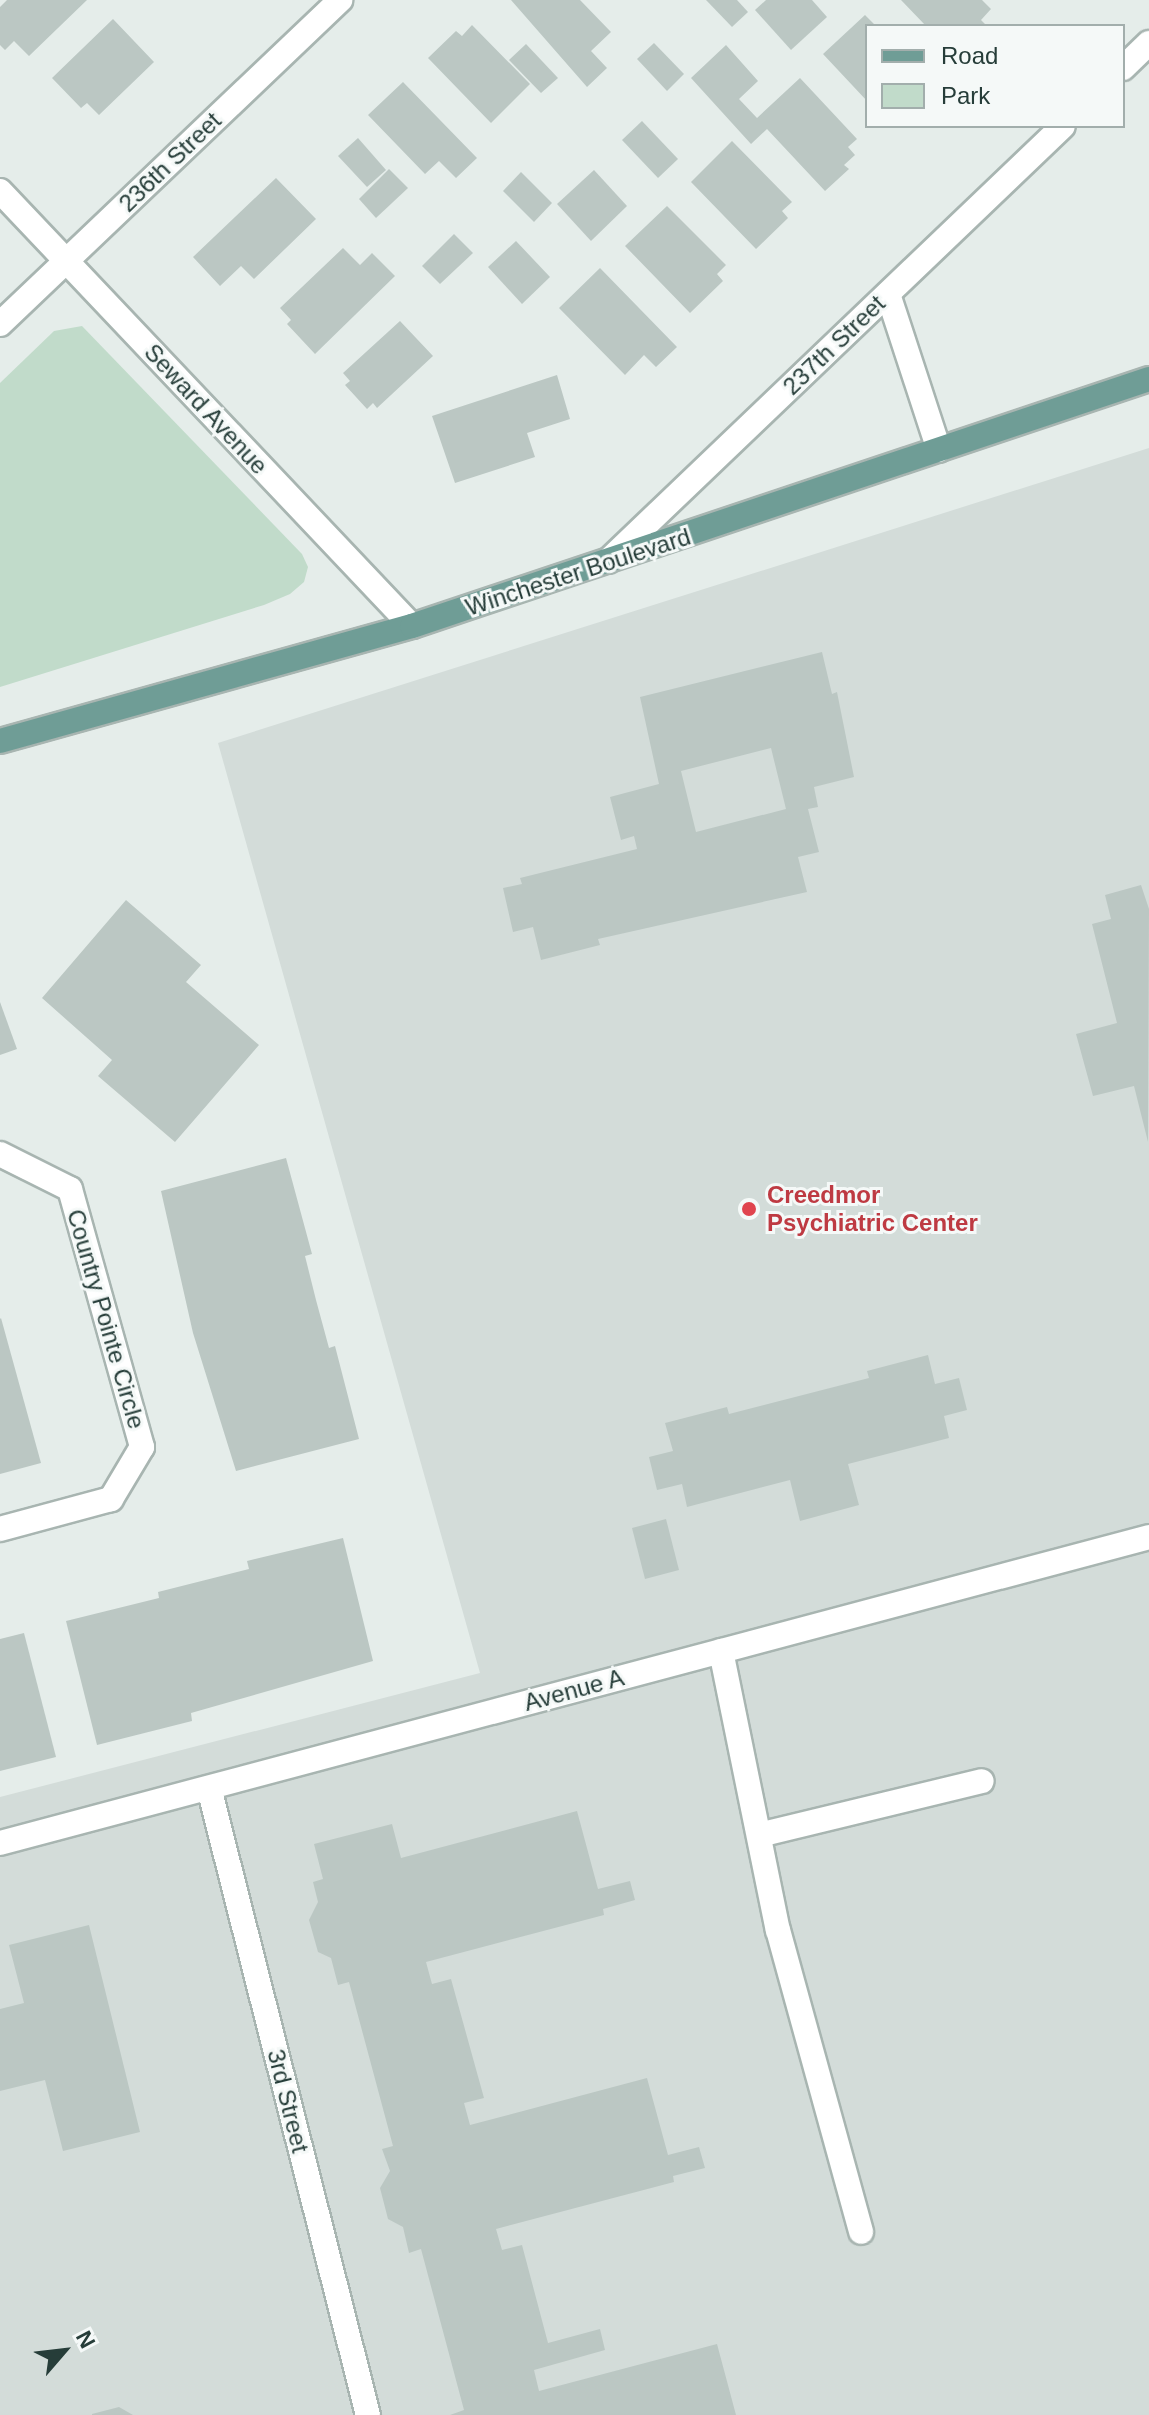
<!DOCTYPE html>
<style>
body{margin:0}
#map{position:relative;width:1149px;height:2415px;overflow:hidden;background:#e5edea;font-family:Helvetica,sans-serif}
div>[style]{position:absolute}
.built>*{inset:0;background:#d3dcd9}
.green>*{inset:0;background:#c1dbca}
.building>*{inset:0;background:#bbc7c3}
.roads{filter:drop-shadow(2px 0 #a8b5b1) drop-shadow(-2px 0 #a8b5b1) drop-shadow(0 2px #a8b5b1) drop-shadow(0 -2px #a8b5b1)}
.minor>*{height:24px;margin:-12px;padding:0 12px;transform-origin:12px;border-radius:12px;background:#fff}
.major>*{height:24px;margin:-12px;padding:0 12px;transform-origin:12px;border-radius:12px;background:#6f9d96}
.dots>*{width:22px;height:22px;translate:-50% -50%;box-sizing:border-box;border:4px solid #f5f9f8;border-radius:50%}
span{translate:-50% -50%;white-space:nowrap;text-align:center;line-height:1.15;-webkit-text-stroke:6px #f5f9f8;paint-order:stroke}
.street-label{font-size:24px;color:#263d39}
.health-label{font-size:24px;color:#be3a42;font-weight:700}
.left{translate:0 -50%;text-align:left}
.legend{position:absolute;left:865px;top:24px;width:260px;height:104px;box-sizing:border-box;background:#f5f9f8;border:2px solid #a2aeac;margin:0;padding:10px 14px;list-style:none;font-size:24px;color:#263d39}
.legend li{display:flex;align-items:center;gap:16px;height:40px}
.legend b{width:40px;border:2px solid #a2aeac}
.north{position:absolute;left:24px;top:2311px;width:80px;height:80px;-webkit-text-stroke:6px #f5f9f8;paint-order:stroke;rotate:62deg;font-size:22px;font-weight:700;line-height:32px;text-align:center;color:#263d39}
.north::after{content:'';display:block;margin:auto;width:28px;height:36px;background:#263d39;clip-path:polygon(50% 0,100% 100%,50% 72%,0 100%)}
</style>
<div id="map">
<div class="built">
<i style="clip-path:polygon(1149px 448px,1149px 2415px,0 2415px,0 1797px,480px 1673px,218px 743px)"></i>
</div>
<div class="green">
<i style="clip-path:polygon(82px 326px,302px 554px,308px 567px,304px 582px,290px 594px,264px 605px,0 687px,0 383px,54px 331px)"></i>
</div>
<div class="building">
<i style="clip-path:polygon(7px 0,87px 0,29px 56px,14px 41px,5px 50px,0 45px,0 7px)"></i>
<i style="clip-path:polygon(511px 0,580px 0,611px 32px,591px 51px,607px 68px,587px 87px)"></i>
<i style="clip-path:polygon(706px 0,737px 0,748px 12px,732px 27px)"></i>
<i style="clip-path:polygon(766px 0,812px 0,827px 17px,791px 50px,755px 10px)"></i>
<i style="clip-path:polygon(901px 0,982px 0,991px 9px,981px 20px,987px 26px,926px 26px)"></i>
<i style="clip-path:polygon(865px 15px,876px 26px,867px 26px,867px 101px,823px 54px)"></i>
<i style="clip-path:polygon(113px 19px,154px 62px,99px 115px,87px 103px,81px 108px,52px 78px)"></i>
<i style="clip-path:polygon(472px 25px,530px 84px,491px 123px,428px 58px,456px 31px,462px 36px)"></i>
<i style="clip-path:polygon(654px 43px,684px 74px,667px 91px,637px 59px)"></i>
<i style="clip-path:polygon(526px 44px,558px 78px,541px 93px,509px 60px)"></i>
<i style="clip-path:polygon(726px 45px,758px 81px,739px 99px,757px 118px,800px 78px,857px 139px,848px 147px,855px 155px,844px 165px,849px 169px,825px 191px,767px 129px,751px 144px,691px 78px)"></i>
<i style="clip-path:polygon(403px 82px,477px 158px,456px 178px,439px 161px,425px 174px,368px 115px)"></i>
<i style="clip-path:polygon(642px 121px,678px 159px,658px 178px,622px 140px)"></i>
<i style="clip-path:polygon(358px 138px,386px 170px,367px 187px,338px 156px)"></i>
<i style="clip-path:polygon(732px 141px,792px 202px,782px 211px,788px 218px,756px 249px,691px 182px)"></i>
<i style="clip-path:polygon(389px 169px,408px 188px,376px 218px,359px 199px)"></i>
<i style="clip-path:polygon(594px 170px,627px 206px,591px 241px,557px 204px)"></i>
<i style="clip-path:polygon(521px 172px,552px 203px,534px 222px,503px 191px)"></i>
<i style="clip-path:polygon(276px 178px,316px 219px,254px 279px,241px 266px,220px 286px,193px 257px)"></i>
<i style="clip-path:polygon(667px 206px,726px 265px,717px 274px,723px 281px,690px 313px,625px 246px)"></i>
<i style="clip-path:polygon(454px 234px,473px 253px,440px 284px,422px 266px)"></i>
<i style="clip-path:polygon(516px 241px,550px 277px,522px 304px,488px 267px)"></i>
<i style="clip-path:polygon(343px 248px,360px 265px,372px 253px,395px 276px,315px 354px,287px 324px,291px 320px,280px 308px)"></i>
<i style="clip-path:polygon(600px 268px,677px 347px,656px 367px,644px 355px,625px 375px,559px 308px)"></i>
<i style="clip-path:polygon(400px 321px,433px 356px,377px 408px,373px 403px,367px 409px,345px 385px,350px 381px,343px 373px)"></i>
<i style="clip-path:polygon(557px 375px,570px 419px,527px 433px,535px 457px,455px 483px,432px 416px)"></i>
<i style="clip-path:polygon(evenodd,822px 652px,832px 694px,837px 692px,854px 777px,814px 787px,818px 807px,808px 809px,819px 852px,798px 857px,807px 892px,598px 939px,600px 945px,541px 960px,533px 927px,513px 932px,503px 888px,522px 884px,520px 878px,637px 849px,634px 836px,621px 840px,610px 797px,659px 784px,640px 697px,822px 652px,771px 748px,786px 809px,696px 832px,681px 771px,771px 748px)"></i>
<i style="clip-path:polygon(1141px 885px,1149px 909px,1148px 1142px,1134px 1086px,1093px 1096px,1076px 1034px,1117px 1023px,1092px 924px,1111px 919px,1105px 895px)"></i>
<i style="clip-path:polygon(126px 900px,201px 965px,186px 982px,259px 1045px,175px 1142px,98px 1076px,112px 1060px,42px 998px)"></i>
<i style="clip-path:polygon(0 1002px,17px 1049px,0 1055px)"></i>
<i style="clip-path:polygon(286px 1158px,312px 1254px,305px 1256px,316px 1300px,329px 1348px,335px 1346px,359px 1439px,236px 1471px,193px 1333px,161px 1191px)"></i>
<i style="clip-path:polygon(1px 1318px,41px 1463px,0 1474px,0 1319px)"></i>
<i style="clip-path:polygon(928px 1355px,935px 1384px,959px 1378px,967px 1410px,944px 1416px,949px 1438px,848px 1464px,859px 1505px,800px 1521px,790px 1480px,687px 1507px,682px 1484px,657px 1490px,649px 1457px,673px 1451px,665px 1423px,727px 1407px,729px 1414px,869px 1378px,867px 1371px)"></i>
<i style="clip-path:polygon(666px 1519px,679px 1570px,645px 1579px,632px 1528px)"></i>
<i style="clip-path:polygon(343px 1538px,373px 1661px,191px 1713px,192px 1721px,97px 1745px,66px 1621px,159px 1598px,158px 1592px,249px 1569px,247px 1561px)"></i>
<i style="clip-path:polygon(24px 1633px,56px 1757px,0 1771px,0 1639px)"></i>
<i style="clip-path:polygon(577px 1811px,598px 1889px,630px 1881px,635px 1900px,603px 1909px,604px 1915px,426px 1962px,432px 1984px,451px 1979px,484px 2098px,464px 2103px,470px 2125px,647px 2078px,668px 2155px,699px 2147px,705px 2168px,673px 2176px,674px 2182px,496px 2229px,502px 2250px,522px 2245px,548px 2343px,600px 2329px,605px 2350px,534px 2370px,539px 2391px,717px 2344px,736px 2415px,450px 2415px,464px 2410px,421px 2249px,409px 2253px,403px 2227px,388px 2219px,380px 2188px,390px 2171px,382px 2149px,393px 2146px,349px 1982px,338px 1985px,331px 1958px,318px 1952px,309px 1920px,318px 1902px,313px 1882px,323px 1879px,314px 1844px,392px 1824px,401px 1858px)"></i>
<i style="clip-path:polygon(89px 1925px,140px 2132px,63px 2151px,45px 2080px,0 2091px,0 2009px,24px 2003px,9px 1945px)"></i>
<i style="clip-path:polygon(119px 2407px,133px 2415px,92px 2415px,92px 2414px)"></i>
</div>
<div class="roads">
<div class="minor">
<i style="left:1123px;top:68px;width:36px;rotate:-44deg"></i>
<i style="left:0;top:191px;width:599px;rotate:46.56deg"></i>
<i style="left:888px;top:294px;width:164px;rotate:71.9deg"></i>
<i style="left:0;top:324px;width:470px;rotate:-43.6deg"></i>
<i style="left:608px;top:561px;width:629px;rotate:-43.71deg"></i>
<i style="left:0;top:1154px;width:78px;rotate:26.6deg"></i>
<i style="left:70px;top:1189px;width:268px;rotate:74.4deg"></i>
<i style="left:142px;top:1447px;width:61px;rotate:120.8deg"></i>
<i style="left:111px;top:1499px;width:115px;rotate:164.9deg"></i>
<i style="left:721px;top:1651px;width:285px;rotate:78.5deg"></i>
<i style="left:778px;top:1930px;width:313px;rotate:74.6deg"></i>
<i style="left:209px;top:1788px;width:647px;rotate:75.77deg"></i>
<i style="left:759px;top:1835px;width:229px;rotate:-13.6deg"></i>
<i style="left:0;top:1843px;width:1189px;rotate:-14.91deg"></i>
</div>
<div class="major">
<i style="left:0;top:741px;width:428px;rotate:-15.6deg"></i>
<i style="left:412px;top:626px;width:777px;rotate:-18.53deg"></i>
</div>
</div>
<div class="dots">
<i style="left:749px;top:1209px;background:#e0444e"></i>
</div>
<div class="street-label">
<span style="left:170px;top:162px;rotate:-44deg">236th Street</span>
<span style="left:834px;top:345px;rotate:-44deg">237th Street</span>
<span style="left:206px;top:409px;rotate:47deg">Seward Avenue</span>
<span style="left:578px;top:572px;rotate:-18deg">Winchester Boulevard</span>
<span style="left:106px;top:1319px;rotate:74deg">Country Pointe Circle</span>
<span style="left:574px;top:1690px;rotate:-15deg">Avenue A</span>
<span style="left:288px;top:2101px;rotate:76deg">3rd Street</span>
</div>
<div class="health-label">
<span class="left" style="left:767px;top:1209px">Creedmor<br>Psychiatric Center</span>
</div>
<ul class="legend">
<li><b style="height:10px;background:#6f9d96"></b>Road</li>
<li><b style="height:22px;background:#c1dbca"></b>Park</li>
</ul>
<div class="north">N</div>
</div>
